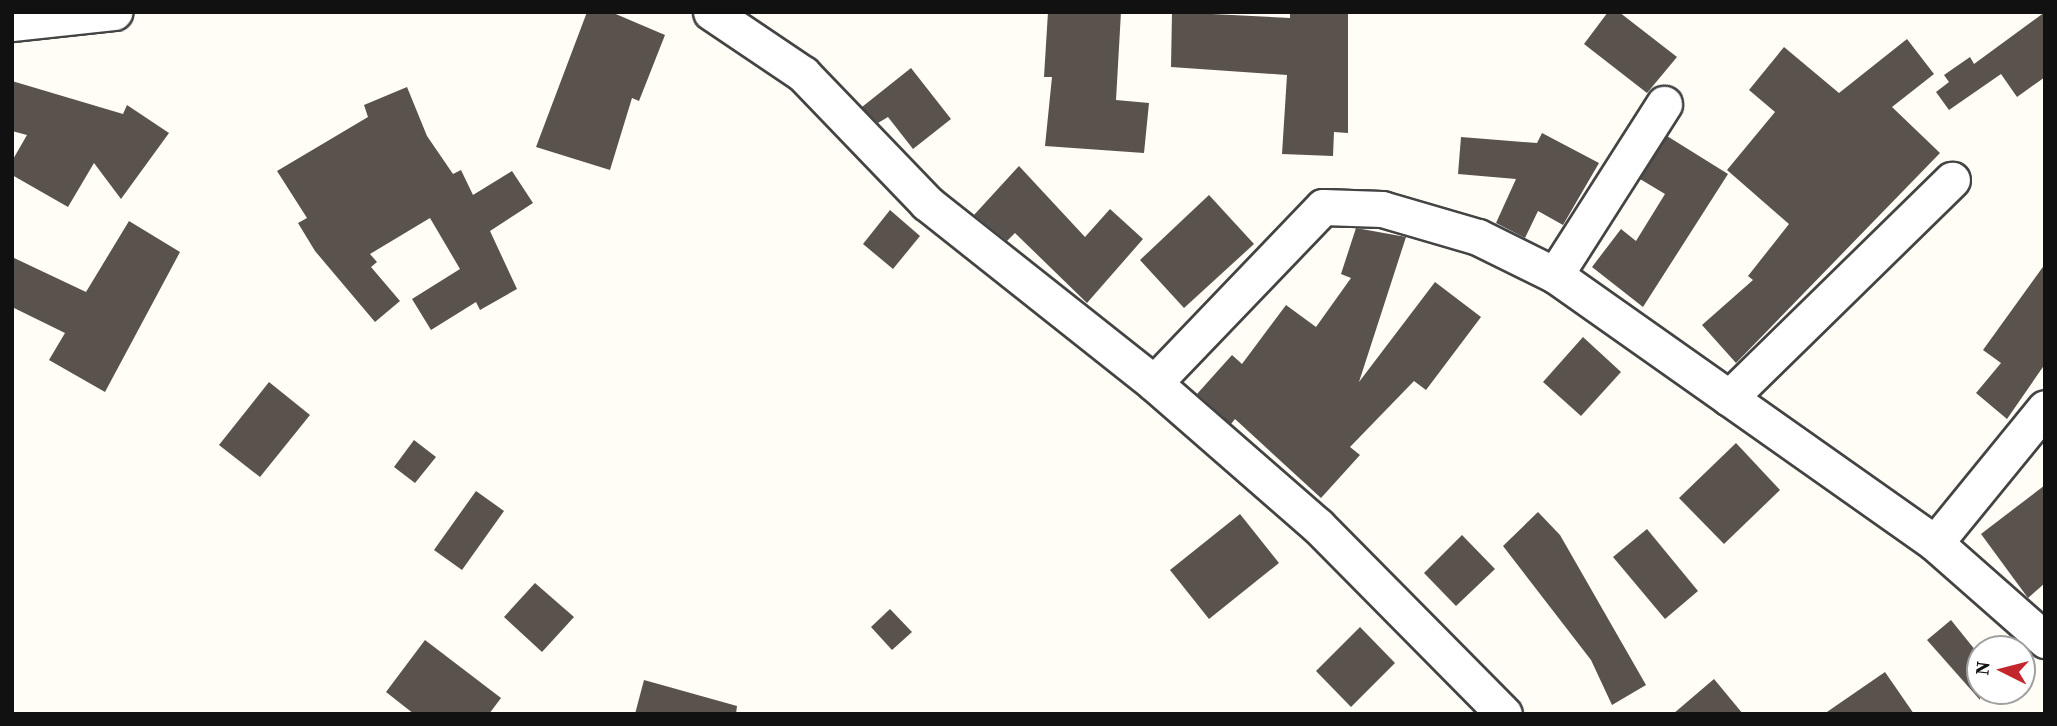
<!DOCTYPE html>
<style>
body{margin:0}
#map{position:relative;width:2057px;height:726px;overflow:hidden;background:#fffdf5;font-family:"Source Serif 4",serif}
div>[style]{position:absolute}
.building>*{inset:0;background:#5a524d}
.roads{filter:drop-shadow(2px 0 #444) drop-shadow(-2px 0 #444) drop-shadow(0 2px #444) drop-shadow(0 -2px #444)}
.minor>*{height:35px;margin:-17.5px;padding:0 17.5px;transform-origin:17.5px;border-radius:17.5px;background:#fff}
span{translate:-50% -50%;white-space:nowrap;text-align:center;line-height:1.15;-webkit-text-stroke:7px #fff;paint-order:stroke}
.frame{position:absolute;inset:0;border:14px solid #111;pointer-events:none}
.north{position:absolute;left:1966px;top:635px;width:70px;height:70px;box-sizing:border-box;background:#fff;border:2px solid #a0a0a0;border-radius:50%;rotate:276deg;font-size:19px;font-weight:700;line-height:28px;text-align:center;color:#111}
.north::after{content:'';display:block;margin:auto;width:24px;height:32px;background:#c4262e;clip-path:polygon(50% 0,100% 100%,50% 72%,0 100%)}
</style>
<div id="map">
<div class="building">
<i style="clip-path:polygon(587px 12px,611px 12px,665px 35px,639px 101px,632px 98px,610px 170px,536px 147px)"></i>
<i style="clip-path:polygon(1048px 12px,1121px 12px,1116px 100px,1149px 103px,1144px 153px,1045px 146px,1052px 77px,1044px 77px)"></i>
<i style="clip-path:polygon(1172px 12px,1290px 18px,1290px 12px,1348px 12px,1348px 133px,1334px 132px,1333px 156px,1282px 154px,1287px 75px,1171px 67px)"></i>
<i style="clip-path:polygon(1608px 12px,1619px 12px,1677px 57px,1647px 93px,1584px 44px)"></i>
<i style="clip-path:polygon(2045px 12px,2045px 77px,2017px 97px,2001px 74px,1949px 110px,1936px 92px,1949px 82px,1944px 75px,1970px 57px,1974px 64px)"></i>
<i style="clip-path:polygon(1907px 39px,1934px 74px,1892px 107px,1940px 153px,1736px 363px,1702px 325px,1753px 280px,1748px 276px,1789px 224px,1727px 170px,1775px 112px,1749px 90px,1784px 47px,1839px 93px)"></i>
<i style="clip-path:polygon(911px 68px,951px 119px,913px 149px,888px 117px,878px 123px,862px 107px)"></i>
<i style="clip-path:polygon(12px 81px,123px 114px,127px 105px,169px 133px,121px 199px,94px 163px,68px 207px,12px 175px,12px 161px,27px 135px,12px 131px)"></i>
<i style="clip-path:polygon(407px 87px,427px 136px,453px 174px,461px 170px,473px 195px,512px 171px,533px 203px,490px 231px,517px 289px,480px 310px,476px 302px,431px 330px,412px 299px,460px 269px,430px 218px,370px 254px,377px 262px,371px 267px,400px 301px,375px 322px,315px 251px,298px 223px,307px 218px,277px 171px,368px 117px,364px 105px)"></i>
<i style="clip-path:polygon(1542px 133px,1599px 163px,1563px 225px,1538px 211px,1525px 238px,1496px 223px,1516px 179px,1458px 174px,1461px 137px,1537px 143px)"></i>
<i style="clip-path:polygon(1667px 136px,1728px 174px,1643px 307px,1592px 267px,1621px 229px,1636px 241px,1665px 194px,1640px 179px)"></i>
<i style="clip-path:polygon(1019px 166px,1085px 237px,1110px 209px,1143px 239px,1087px 303px,1015px 233px,1007px 241px,974px 215px)"></i>
<i style="clip-path:polygon(1209px 195px,1254px 244px,1184px 308px,1140px 260px)"></i>
<i style="clip-path:polygon(890px 210px,920px 236px,893px 269px,863px 244px)"></i>
<i style="clip-path:polygon(129px 221px,180px 252px,105px 392px,49px 360px,65px 333px,12px 307px,12px 257px,86px 292px)"></i>
<i style="clip-path:polygon(1356px 228px,1406px 237px,1359px 382px,1435px 282px,1481px 317px,1426px 390px,1414px 381px,1350px 447px,1360px 455px,1321px 498px,1235px 419px,1231px 424px,1197px 394px,1232px 355px,1242px 364px,1286px 305px,1316px 327px,1351px 278px,1341px 274px)"></i>
<i style="clip-path:polygon(2045px 264px,2045px 364px,2007px 419px,1976px 393px,2001px 363px,1983px 350px)"></i>
<i style="clip-path:polygon(1583px 337px,1621px 372px,1581px 416px,1543px 382px)"></i>
<i style="clip-path:polygon(269px 382px,310px 415px,260px 477px,219px 445px)"></i>
<i style="clip-path:polygon(414px 440px,436px 457px,415px 483px,394px 467px)"></i>
<i style="clip-path:polygon(1736px 443px,1780px 490px,1724px 544px,1679px 498px)"></i>
<i style="clip-path:polygon(2045px 485px,2045px 583px,2028px 598px,1981px 534px)"></i>
<i style="clip-path:polygon(476px 491px,504px 511px,462px 570px,434px 550px)"></i>
<i style="clip-path:polygon(1538px 512px,1560px 535px,1646px 685px,1612px 705px,1591px 660px,1503px 546px)"></i>
<i style="clip-path:polygon(1240px 514px,1279px 563px,1209px 619px,1170px 570px)"></i>
<i style="clip-path:polygon(1647px 529px,1698px 591px,1665px 619px,1613px 557px)"></i>
<i style="clip-path:polygon(1462px 535px,1495px 569px,1456px 606px,1424px 573px)"></i>
<i style="clip-path:polygon(535px 583px,574px 617px,542px 652px,504px 617px)"></i>
<i style="clip-path:polygon(890px 609px,912px 632px,892px 650px,871px 627px)"></i>
<i style="clip-path:polygon(1951px 620px,1980px 656px,1980px 700px,1927px 640px)"></i>
<i style="clip-path:polygon(1360px 627px,1395px 663px,1351px 707px,1316px 671px)"></i>
<i style="clip-path:polygon(425px 640px,501px 698px,489px 714px,414px 714px,386px 692px)"></i>
<i style="clip-path:polygon(1885px 672px,1914px 714px,1824px 714px)"></i>
<i style="clip-path:polygon(1714px 679px,1743px 714px,1673px 714px)"></i>
<i style="clip-path:polygon(644px 680px,737px 706px,736px 714px,635px 714px)"></i>
</div>
<div class="roads">
<div class="minor">
<i style="left:711px;top:12px;width:111px;rotate:34deg"></i>
<i style="left:803px;top:74px;width:179px;rotate:46.1deg"></i>
<i style="left:927px;top:203px;width:290px;rotate:38.4deg"></i>
<i style="left:1154px;top:383px;width:218px;rotate:41.1deg"></i>
<i style="left:1318px;top:526px;width:264px;rotate:45.3deg"></i>
<i style="left:12px;top:23px;width:103px;rotate:-6.2deg"></i>
<i style="left:1555px;top:275px;width:203px;rotate:-57.5deg"></i>
<i style="left:1154px;top:383px;width:244px;rotate:-46.2deg"></i>
<i style="left:1323px;top:207px;width:59px;rotate:1.9deg"></i>
<i style="left:1382px;top:209px;width:100px;rotate:16.3deg"></i>
<i style="left:1478px;top:237px;width:86px;rotate:26.3deg"></i>
<i style="left:1555px;top:275px;width:465px;rotate:35.2deg"></i>
<i style="left:1935px;top:543px;width:147px;rotate:41.4deg"></i>
<i style="left:1729px;top:398px;width:312px;rotate:-44.4deg"></i>
<i style="left:1935px;top:543px;width:174px;rotate:-50.8deg"></i>
</div>
</div>
<div class="frame"></div>
<div class="north">N</div>
</div>
